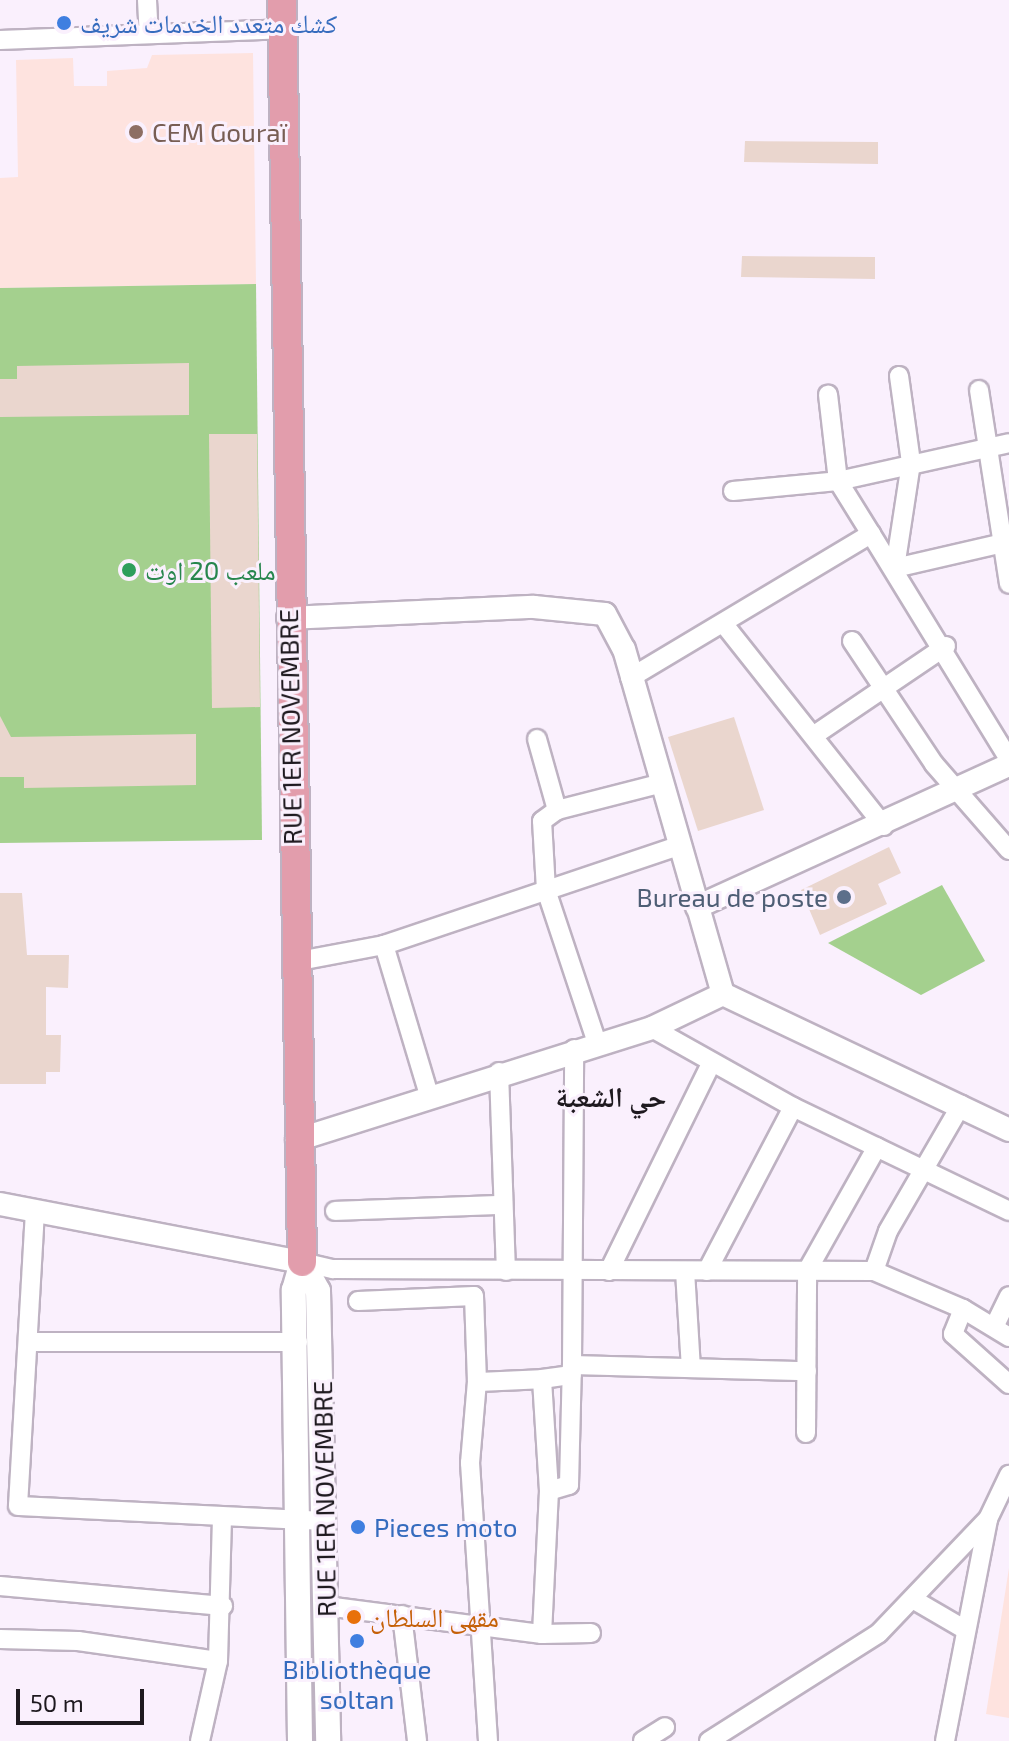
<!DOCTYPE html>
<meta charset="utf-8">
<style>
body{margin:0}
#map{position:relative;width:1009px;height:1741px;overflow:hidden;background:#faf0fd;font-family:"Exo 2","Noto Naskh Arabic",sans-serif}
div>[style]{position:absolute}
.education>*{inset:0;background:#fee3df}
.green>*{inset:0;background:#a4d08e}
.building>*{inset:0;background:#ead6ce}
.roads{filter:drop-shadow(2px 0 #beb2c2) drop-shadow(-2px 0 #beb2c2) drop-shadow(0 2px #beb2c2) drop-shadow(0 -2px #beb2c2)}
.minor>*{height:18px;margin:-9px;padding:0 9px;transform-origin:9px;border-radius:9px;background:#fff}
.tertiary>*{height:22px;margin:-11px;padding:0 11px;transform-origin:11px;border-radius:11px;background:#fff}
.secondary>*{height:24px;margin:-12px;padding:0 12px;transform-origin:12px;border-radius:12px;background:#fff}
.primary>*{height:28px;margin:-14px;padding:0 14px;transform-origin:14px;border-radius:14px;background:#e29dac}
.dots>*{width:22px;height:22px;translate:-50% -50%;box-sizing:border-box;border:4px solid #faf0fd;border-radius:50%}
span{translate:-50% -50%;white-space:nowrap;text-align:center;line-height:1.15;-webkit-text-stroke:6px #faf0fd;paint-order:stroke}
.shop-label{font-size:26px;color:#366cbe}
.left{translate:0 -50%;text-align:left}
.education-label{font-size:26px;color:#785e54}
.leisure-label{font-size:26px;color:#27864d}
.street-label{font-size:26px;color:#1e191f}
.service-label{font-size:26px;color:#4e5e75}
.right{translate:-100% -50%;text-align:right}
.food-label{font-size:26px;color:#c56008}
.neighbourhood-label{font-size:28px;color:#1e191f;font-weight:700}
.scale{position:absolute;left:16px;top:1689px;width:128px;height:36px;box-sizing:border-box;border:4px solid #1e191f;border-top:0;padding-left:10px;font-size:24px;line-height:28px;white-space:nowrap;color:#1e191f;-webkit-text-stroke:6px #faf0fd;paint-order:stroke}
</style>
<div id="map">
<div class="education">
<i style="clip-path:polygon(253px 53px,256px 284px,0 288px,0 178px,18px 177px,16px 60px,73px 58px,74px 86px,107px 86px,107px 71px,147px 68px,152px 55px)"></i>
<i style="clip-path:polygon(1009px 1568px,1009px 1718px,986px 1714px)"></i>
</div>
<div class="green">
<i style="clip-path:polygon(256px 284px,262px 840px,0 843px,0 288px)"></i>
<i style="clip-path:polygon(942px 885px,985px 961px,921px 995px,828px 943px)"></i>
</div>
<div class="building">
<i style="clip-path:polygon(745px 141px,878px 142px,878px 164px,744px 162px)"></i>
<i style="clip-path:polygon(742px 256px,875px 257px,875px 279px,741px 277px)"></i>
<i style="clip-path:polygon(189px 363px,189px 415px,0 417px,0 379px,17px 379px,17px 366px)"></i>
<i style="clip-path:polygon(209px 434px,257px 434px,260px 707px,212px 708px)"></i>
<i style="clip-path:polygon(0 716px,11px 737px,196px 734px,196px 785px,24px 788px,24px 777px,0 777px)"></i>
<i style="clip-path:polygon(734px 717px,764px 810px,698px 831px,668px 737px)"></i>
<i style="clip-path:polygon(889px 847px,901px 873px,878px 884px,887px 904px,820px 935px,801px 890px)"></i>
<i style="clip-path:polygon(0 893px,22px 893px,27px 955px,69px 955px,68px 988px,46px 987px,46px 1035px,61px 1035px,60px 1072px,46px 1072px,46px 1084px,0 1084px)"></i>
</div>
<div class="roads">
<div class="minor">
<i style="left:147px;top:0;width:33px;rotate:87deg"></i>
<i style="left:0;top:40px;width:282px;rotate:-2.2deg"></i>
<i style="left:899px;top:376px;width:88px;rotate:82.1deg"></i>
<i style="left:911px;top:463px;width:106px;rotate:98.7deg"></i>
<i style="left:895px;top:568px;width:111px;rotate:-13deg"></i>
<i style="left:979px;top:390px;width:196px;rotate:81.2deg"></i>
<i style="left:733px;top:491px;width:105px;rotate:-5.4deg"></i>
<i style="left:838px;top:481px;width:87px;rotate:-96.6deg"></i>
<i style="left:871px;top:534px;width:62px;rotate:-121.9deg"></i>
<i style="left:838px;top:481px;width:175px;rotate:-12.5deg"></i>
<i style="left:723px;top:623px;width:259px;rotate:51.6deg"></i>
<i style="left:852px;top:641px;width:148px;rotate:56.3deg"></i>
<i style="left:934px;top:764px;width:114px;rotate:48.9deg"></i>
<i style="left:630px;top:678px;width:281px;rotate:-30.9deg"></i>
<i style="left:871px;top:534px;width:264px;rotate:58.5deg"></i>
<i style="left:816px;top:734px;width:157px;rotate:-34.1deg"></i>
<i style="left:537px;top:739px;width:74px;rotate:74.3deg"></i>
<i style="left:384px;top:945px;width:157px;rotate:73.3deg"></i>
<i style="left:294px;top:962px;width:92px;rotate:-10.7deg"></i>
<i style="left:384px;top:945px;width:308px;rotate:-18.6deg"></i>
<i style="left:652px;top:1028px;width:162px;rotate:29.3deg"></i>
<i style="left:793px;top:1107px;width:240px;rotate:25.7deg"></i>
<i style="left:597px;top:1043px;width:161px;rotate:-108.4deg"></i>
<i style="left:546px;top:890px;width:69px;rotate:-93.3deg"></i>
<i style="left:542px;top:821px;width:19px;rotate:-36deg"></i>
<i style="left:557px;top:810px;width:105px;rotate:-14.3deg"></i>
<i style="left:499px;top:1072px;width:199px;rotate:88deg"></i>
<i style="left:35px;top:1211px;width:295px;rotate:93.3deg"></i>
<i style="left:18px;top:1506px;width:308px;rotate:2.8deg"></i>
<i style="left:335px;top:1211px;width:167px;rotate:-2.1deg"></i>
<i style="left:302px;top:1262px;width:32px;rotate:13deg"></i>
<i style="left:333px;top:1269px;width:541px;rotate:0.21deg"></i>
<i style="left:874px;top:1271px;width:97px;rotate:23.1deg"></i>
<i style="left:963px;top:1309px;width:54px;rotate:31.3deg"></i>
<i style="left:609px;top:1271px;width:231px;rotate:-63.8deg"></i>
<i style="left:685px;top:1271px;width:97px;rotate:86.5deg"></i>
<i style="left:707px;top:1271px;width:185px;rotate:-62.3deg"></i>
<i style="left:874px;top:1271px;width:42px;rotate:-70.7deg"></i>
<i style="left:888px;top:1231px;width:146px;rotate:-59.9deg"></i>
<i style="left:358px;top:1301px;width:116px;rotate:-2.5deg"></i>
<i style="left:474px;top:1296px;width:86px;rotate:88deg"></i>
<i style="left:963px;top:1309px;width:27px;rotate:112deg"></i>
<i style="left:953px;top:1334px;width:75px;rotate:41.8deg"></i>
<i style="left:995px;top:1325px;width:32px;rotate:-64deg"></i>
<i style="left:29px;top:1342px;width:269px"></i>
<i style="left:572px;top:1365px;width:316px;rotate:-89.6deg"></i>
<i style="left:806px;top:1433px;width:162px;rotate:-89.6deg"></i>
<i style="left:807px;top:1271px;width:142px;rotate:-60.6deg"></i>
<i style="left:549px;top:1491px;width:21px;rotate:-17deg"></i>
<i style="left:569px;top:1485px;width:120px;rotate:-88.6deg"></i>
<i style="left:572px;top:1365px;width:235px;rotate:1.5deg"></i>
<i style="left:0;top:1586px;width:224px;rotate:5.1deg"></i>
<i style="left:916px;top:1601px;width:56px;rotate:30.3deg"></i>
<i style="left:326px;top:1606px;width:218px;rotate:7.4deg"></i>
<i style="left:542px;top:1634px;width:49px;rotate:-1.2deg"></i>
<i style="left:402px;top:1615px;width:127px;rotate:83.2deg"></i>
<i style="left:542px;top:1634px;width:143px;rotate:-87.2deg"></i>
<i style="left:549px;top:1491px;width:112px;rotate:-93.6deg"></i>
<i style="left:542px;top:1379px;width:30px;rotate:-8deg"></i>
<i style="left:0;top:1639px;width:78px;rotate:1.5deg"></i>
<i style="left:78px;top:1641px;width:141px;rotate:8.1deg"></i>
<i style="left:218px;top:1661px;width:82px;rotate:102.7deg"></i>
<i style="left:218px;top:1661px;width:144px;rotate:-88.4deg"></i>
<i style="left:488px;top:1741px;width:279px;rotate:-93.7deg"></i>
<i style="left:470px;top:1463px;width:81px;rotate:-85.1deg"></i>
<i style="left:477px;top:1382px;width:65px;rotate:-2.6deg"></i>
<i style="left:643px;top:1741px;width:26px;rotate:-32deg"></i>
<i style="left:709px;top:1741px;width:201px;rotate:-32.4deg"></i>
<i style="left:879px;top:1633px;width:158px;rotate:-46.3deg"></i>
<i style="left:945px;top:1741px;width:226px;rotate:-79deg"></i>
<i style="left:988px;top:1519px;width:49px;rotate:-64.5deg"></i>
</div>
<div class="tertiary">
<i style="left:288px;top:618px;width:246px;rotate:-2.6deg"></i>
<i style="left:534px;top:607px;width:71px;rotate:5.6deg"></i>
<i style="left:605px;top:614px;width:40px;rotate:62deg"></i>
<i style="left:624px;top:649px;width:359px;rotate:74deg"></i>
<i style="left:697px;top:907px;width:343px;rotate:-24.5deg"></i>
<i style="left:297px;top:1140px;width:372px;rotate:-17.5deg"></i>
<i style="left:652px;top:1028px;width:79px;rotate:-25.6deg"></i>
<i style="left:723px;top:994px;width:317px;rotate:25.4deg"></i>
<i style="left:0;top:1204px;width:308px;rotate:10.9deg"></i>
</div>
<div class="secondary">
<i style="left:302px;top:1262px;width:33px;rotate:61deg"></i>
<i style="left:318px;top:1291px;width:450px;rotate:88.7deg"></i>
<i style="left:300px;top:1741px;width:451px;rotate:-90.8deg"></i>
<i style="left:294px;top:1290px;width:29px;rotate:-74deg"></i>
</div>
<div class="primary">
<i style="left:282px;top:0;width:1262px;rotate:89.09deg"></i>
</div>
</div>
<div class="dots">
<i style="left:64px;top:23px;background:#3f7fe0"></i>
<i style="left:136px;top:132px;background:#8d6e63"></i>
<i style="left:129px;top:570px;background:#2e9e5b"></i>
<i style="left:844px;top:897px;background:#5c6f8a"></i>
<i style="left:358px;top:1527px;background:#3f7fe0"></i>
<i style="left:354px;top:1617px;background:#e8710a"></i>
<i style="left:357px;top:1641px;background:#3f7fe0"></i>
</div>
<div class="shop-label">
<span class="left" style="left:80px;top:23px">كشك متعدد الخدمات شريف</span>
<span class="left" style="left:374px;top:1527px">Pieces moto</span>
<span style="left:357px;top:1684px">Bibliothèque<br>soltan</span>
</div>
<div class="education-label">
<span class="left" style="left:152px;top:132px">CEM Gouraï</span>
</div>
<div class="leisure-label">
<span class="left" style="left:145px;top:570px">ملعب 20 اوت</span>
</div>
<div class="street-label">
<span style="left:290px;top:727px;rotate:-91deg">RUE 1ER NOVEMBRE</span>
<span style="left:324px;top:1499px;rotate:-91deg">RUE 1ER NOVEMBRE</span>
</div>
<div class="service-label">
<span class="right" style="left:828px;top:897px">Bureau de poste</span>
</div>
<div class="food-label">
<span class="left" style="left:370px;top:1617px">مقهى السلطان</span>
</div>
<div class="neighbourhood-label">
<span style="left:611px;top:1096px">حي الشعبة</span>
</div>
<div class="scale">50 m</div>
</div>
